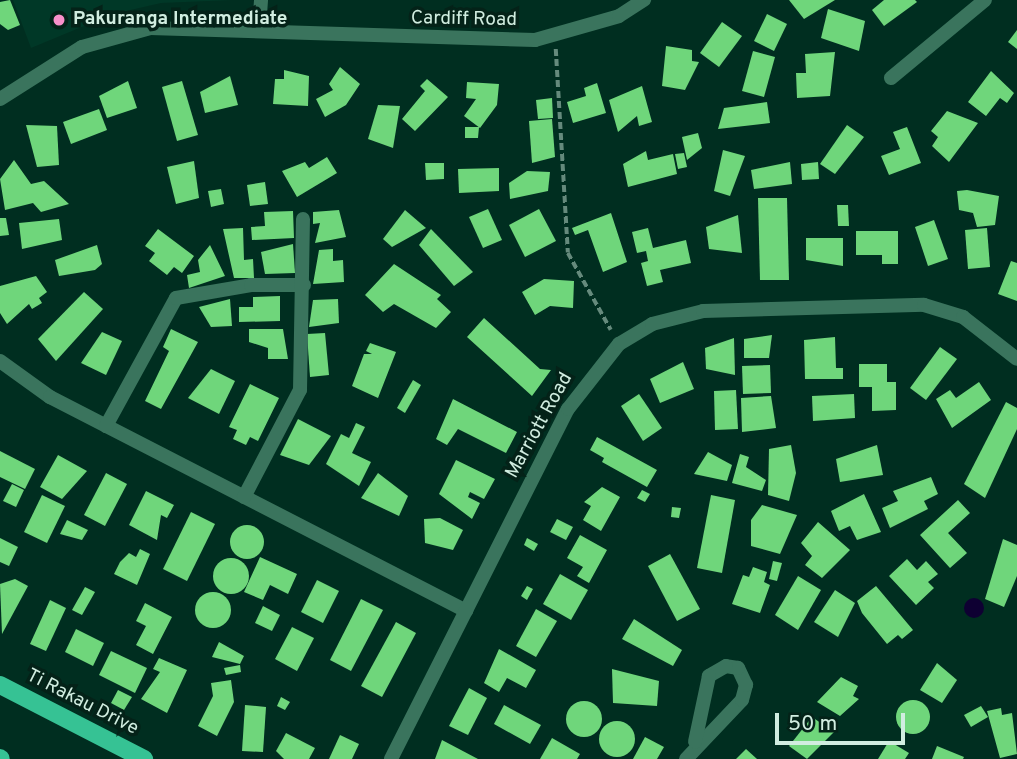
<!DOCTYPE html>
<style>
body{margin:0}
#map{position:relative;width:1017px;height:759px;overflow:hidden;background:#002e20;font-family:Overpass,sans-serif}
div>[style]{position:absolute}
.built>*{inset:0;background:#003827}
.water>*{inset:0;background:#0e0032}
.round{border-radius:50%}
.building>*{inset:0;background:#6fd67b}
.path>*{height:3.5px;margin-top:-1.75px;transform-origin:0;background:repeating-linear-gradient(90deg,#658a7c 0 7px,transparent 0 10.5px)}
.street>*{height:14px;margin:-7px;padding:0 7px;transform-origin:7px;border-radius:7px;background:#3a745d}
.primary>*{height:18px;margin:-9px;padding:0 9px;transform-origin:9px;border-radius:9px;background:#36c294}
.dots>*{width:19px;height:19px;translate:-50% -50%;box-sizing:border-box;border:4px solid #042218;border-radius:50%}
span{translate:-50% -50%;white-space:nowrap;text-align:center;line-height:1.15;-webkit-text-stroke:7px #042218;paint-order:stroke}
.poi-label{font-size:19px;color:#d1ede0;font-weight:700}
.left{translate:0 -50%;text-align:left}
.street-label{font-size:19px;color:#d1ede0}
.scale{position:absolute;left:775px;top:713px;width:130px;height:32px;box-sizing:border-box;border:4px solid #d1ede0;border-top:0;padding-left:9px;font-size:21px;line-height:24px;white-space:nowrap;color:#d1ede0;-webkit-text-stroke:5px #042218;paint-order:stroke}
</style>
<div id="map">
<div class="built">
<i style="clip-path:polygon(13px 0,233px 0,161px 3px,113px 14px,31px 48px)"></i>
</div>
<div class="water">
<i class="round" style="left:964px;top:598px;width:20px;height:20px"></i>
</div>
<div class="building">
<i style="clip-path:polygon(10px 0,20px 25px,8px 30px,0 24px,0 2px)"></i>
<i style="clip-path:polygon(789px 0,835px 0,804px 19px)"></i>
<i style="clip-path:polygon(884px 0,915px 0,917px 2px,884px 26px,872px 10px)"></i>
<i style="clip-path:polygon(828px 9px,865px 21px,859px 51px,821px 38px)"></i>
<i style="clip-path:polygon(767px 14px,787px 24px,774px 51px,754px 41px)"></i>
<i style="clip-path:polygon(722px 22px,742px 36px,719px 67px,700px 53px)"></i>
<i style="clip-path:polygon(1017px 30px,1017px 49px,1008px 42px)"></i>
<i style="clip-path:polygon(666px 46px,692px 50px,692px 61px,699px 62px,685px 90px,662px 86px)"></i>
<i style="clip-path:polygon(753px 51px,775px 57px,764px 97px,742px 91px)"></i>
<i style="clip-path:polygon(835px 52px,830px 96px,797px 98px,796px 73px,806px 73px,805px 54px)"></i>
<i style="clip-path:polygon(340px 67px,360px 84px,346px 105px,325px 117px,316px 99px,333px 90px,329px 84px)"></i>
<i style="clip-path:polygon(284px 70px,309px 76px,308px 106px,273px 104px,275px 79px,284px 79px)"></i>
<i style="clip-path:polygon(991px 71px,1014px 93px,1007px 103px,1000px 98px,986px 116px,968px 102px)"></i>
<i style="clip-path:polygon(230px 76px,238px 105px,205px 113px,200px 92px)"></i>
<i style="clip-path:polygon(427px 79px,448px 97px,415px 131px,402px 119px,425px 91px,420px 86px)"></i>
<i style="clip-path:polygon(128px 81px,137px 108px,107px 118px,99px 96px)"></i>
<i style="clip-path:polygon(182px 81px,198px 135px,177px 141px,162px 87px)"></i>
<i style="clip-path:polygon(467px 82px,499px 84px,497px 105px,480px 128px,464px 116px,476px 99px,466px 98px)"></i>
<i style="clip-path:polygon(597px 83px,606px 113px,573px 123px,567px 102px,586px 96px,584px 88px)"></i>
<i style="clip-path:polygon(642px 86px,652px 122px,639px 126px,637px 116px,618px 132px,609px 100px)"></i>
<i style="clip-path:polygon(552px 98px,553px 118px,538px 119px,536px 100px)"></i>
<i style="clip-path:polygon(767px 102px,770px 123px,718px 129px,724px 108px)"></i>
<i style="clip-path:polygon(378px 105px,400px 106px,393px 148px,368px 139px)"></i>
<i style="clip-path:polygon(99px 109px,107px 130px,71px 144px,63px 122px)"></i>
<i style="clip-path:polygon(947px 111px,978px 123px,949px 162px,932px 146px,938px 137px,931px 131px)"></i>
<i style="clip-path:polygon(552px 119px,555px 157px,532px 163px,529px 121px)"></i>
<i style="clip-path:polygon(26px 125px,57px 126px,59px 165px,37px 167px)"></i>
<i style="clip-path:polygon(847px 125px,864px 137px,835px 174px,820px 164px)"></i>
<i style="clip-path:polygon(465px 127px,479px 127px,478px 138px,465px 138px)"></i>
<i style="clip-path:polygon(907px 127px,921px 163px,889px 175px,881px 156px,900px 149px,893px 132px)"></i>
<i style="clip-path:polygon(698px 133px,702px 148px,687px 160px,682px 137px)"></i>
<i style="clip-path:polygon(723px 150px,745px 156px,730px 196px,714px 191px)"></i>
<i style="clip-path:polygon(646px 151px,648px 160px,673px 154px,677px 174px,628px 187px,623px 164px)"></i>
<i style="clip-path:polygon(684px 153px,687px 167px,678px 169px,675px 154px)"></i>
<i style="clip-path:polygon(327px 157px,337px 173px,297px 197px,282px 171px,305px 162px,309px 168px)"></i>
<i style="clip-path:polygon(14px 160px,31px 184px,44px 181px,69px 204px,41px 212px,33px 203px,5px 210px,0 179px)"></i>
<i style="clip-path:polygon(194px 161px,199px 198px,176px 204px,167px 167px)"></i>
<i style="clip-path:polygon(790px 162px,792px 184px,754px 189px,751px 170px)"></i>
<i style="clip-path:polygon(818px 162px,819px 179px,802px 180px,801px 164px)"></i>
<i style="clip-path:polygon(425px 163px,444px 163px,444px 179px,426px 180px)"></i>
<i style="clip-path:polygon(499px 168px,499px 191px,459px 193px,458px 169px)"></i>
<i style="clip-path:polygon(527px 171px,550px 172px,548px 191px,510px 199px,509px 183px)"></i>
<i style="clip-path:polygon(265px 182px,268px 204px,250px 206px,247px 185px)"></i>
<i style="clip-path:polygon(221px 189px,224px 204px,211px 207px,208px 191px)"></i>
<i style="clip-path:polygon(967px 190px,999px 196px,995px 225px,977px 227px,973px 213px,959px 210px,957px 191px)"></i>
<i style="clip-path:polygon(758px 198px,787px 198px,789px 280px,760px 280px)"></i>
<i style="clip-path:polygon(837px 205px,848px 205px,849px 226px,838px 226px)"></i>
<i style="clip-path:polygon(488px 209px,502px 240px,483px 248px,469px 217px)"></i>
<i style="clip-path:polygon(539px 209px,556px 241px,525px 257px,509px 225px)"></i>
<i style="clip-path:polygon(339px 210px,346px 237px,315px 243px,320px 223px,313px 224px,313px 212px)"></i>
<i style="clip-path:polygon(405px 210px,426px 228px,392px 247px,383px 239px)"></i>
<i style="clip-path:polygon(293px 211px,294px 238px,252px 240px,251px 227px,265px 226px,264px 212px)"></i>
<i style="clip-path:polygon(611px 213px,627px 262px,603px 272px,588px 230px,575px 235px,572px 228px)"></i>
<i style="clip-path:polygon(738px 215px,742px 253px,709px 249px,706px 227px)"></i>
<i style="clip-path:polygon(0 218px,6px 218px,9px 235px,0 236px)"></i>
<i style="clip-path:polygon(59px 219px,62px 240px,22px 249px,19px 223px)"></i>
<i style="clip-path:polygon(934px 220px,948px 259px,928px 266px,915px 227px)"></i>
<i style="clip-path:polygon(243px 228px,244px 260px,253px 259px,254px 278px,234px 278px,223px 229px)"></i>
<i style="clip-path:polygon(648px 228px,653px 248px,686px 240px,691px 263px,660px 270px,663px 282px,647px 286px,641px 263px,648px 261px,646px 251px,637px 253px,632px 232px)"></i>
<i style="clip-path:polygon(987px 228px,990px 267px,968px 269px,965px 230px)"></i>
<i style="clip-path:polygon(158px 229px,194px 256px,182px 273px,174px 267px,167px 275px,149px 261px,155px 253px,145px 246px)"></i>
<i style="clip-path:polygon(431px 229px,473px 272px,454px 286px,419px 245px)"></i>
<i style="clip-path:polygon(856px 231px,898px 231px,898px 264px,882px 264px,882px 255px,856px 255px)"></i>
<i style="clip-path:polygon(806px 238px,843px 238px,843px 266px,806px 260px)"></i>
<i style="clip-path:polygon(293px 244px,295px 273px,265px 274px,261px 252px)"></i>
<i style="clip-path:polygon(97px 245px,102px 264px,95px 270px,59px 276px,55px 260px)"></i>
<i style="clip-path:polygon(210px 245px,225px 276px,189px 288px,187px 275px,200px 272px,198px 260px)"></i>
<i style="clip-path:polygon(333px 249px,333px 261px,343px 260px,344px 282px,313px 284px,319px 250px)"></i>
<i style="clip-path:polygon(1011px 261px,1017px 263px,1017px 301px,998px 294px)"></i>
<i style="clip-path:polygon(394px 264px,441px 295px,437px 299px,451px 312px,436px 328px,394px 304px,383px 312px,365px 295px)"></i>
<i style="clip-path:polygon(36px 276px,47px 292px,39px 298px,42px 303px,32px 309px,29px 304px,7px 324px,0 313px,0 286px)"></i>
<i style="clip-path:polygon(544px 279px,574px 281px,573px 308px,550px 306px,535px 315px,522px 292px)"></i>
<i style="clip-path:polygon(84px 292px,103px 309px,56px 361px,38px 339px)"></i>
<i style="clip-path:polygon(280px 296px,280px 321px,239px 322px,239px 307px,253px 307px,253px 297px)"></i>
<i style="clip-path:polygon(230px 299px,232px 326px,211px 327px,199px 307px)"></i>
<i style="clip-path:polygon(338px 299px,339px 323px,309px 327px,313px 300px)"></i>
<i style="clip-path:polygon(484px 318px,540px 369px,551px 370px,532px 396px,467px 337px)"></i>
<i style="clip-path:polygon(171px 329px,198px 342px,161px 409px,145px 401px,169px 351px,163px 347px)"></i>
<i style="clip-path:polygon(249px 329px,283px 329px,288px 359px,268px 359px,268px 348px,249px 342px)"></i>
<i style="clip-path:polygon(102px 332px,122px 341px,106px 375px,81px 363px)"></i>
<i style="clip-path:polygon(325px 333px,329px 375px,310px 377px,307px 334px)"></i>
<i style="clip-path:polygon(772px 335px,769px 358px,744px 358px,744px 339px)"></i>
<i style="clip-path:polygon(835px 337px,836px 368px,843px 368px,843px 379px,805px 379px,804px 340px)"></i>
<i style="clip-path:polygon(734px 338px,735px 375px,706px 369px,705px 348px)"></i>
<i style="clip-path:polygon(370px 343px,396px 352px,378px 398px,352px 386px,364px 354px,372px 354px,366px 351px)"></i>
<i style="clip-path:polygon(940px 347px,957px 359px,926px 400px,910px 388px)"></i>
<i style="clip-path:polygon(683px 362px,694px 389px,660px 403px,650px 379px)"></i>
<i style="clip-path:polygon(859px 364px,887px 364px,887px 382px,896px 382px,896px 410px,872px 411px,872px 387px,859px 387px)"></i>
<i style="clip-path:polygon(770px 365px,771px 393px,743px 394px,742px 366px)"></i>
<i style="clip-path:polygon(211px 369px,235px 381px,219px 414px,188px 398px)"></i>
<i style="clip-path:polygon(413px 380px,421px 385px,405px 413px,397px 408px)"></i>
<i style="clip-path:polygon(979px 382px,991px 400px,952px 428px,936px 399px,950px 390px,956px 398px)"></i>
<i style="clip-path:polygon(250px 384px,279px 398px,258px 441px,250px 437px,246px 445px,233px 439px,237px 430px,229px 427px)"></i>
<i style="clip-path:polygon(736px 390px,738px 429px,715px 430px,714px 391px)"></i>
<i style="clip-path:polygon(639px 394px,662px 428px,643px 441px,621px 406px)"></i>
<i style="clip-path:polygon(854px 394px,855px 418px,813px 421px,812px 396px)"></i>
<i style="clip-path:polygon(771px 396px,776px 428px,742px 432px,741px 398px)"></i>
<i style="clip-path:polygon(453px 399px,517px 432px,506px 453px,458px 429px,447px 445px,436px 439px)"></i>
<i style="clip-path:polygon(1006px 402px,1017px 408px,1017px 429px,985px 498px,964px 484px)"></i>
<i style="clip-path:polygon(298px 419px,331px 436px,309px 465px,280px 455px)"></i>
<i style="clip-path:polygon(356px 423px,365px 427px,352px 453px,371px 462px,359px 486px,326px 464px,341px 434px,349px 438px)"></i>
<i style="clip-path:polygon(597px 437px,657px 470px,647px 487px,602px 462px,604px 458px,590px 450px)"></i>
<i style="clip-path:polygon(791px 445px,796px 473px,789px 501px,768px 495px,769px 449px)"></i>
<i style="clip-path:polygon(877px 445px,883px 475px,840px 482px,836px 459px)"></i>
<i style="clip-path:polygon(0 451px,35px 469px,25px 489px,0 477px)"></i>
<i style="clip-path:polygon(708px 452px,732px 465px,727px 481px,694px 474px)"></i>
<i style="clip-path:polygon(740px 454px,749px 457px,746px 467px,766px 480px,762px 491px,732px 483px)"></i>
<i style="clip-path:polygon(58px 455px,87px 471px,62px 499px,40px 487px)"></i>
<i style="clip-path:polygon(456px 460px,495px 479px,484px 499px,470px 492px,468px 497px,480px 503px,472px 519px,439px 494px)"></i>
<i style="clip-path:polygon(106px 473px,127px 484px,105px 526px,84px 515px)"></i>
<i style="clip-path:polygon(378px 473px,408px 496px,399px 516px,361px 498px)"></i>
<i style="clip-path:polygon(931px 477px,938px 494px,924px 501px,928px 509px,890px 528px,882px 508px,898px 501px,893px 491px)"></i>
<i style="clip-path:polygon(12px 484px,24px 490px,16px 507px,3px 501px)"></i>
<i style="clip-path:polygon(602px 487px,620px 497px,601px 531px,583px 520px,591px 506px,584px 502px)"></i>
<i style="clip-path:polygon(642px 490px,650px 494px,645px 502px,637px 498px)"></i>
<i style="clip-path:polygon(146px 491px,174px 505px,167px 518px,161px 515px,157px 540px,129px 525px)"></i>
<i style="clip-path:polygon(864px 494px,881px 532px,857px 540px,850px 526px,839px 531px,831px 511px)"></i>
<i style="clip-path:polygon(42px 495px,65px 506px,47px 543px,24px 532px)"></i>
<i style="clip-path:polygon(711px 495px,735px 500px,722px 573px,697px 568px)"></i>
<i style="clip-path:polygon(958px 500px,970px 513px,948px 533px,967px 553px,950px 568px,920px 535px)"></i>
<i style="clip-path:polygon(762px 505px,797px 515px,780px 554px,751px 546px,751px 520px)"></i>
<i style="clip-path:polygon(672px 507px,681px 508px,679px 518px,671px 517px)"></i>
<i style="clip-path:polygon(191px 512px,215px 524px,187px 581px,163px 569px)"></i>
<i style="clip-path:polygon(440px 518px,463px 530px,453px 550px,425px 543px,424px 519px)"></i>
<i style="clip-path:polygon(557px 519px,573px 527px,566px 540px,550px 532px)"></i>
<i style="clip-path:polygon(67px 520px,88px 530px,82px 540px,60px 534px)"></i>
<i style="clip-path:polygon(818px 522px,850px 550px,822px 578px,805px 565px,812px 556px,801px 543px)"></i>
<i class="round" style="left:230px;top:525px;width:34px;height:34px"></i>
<i style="clip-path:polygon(580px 535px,607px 550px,589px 583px,577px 576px,583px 567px,567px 558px)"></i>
<i style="clip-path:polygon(0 538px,18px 547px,9px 566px,0 562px)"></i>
<i style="clip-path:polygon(527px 538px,538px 544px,534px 551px,524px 545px)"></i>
<i style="clip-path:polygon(1003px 539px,1017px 545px,1017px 576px,1004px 607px,985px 599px)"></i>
<i style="clip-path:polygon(140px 549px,150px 554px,137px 585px,114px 574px,120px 562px,129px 553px,136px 557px)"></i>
<i style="clip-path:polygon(670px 554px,700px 609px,677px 621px,648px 566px)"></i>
<i style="clip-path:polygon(260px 557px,297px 574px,288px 594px,270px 585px,263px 600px,244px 592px)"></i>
<i class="round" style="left:213px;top:558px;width:36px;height:36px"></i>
<i style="clip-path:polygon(907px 559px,917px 570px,926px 561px,938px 574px,928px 582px,934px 588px,916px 605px,889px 576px)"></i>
<i style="clip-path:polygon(773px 561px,782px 563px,777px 581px,769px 579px)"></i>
<i style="clip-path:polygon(753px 567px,767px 572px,764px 582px,770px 585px,760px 613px,732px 604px,743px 575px,749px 577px)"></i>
<i style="clip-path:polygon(560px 574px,588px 590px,571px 620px,543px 604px)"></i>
<i style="clip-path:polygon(798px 576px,821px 590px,798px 630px,775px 615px)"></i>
<i style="clip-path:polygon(15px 579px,28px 586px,2px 634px,0 584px)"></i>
<i style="clip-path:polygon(317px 580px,339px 591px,323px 623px,301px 612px)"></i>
<i style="clip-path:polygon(527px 586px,533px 589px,527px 600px,521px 596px)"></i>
<i style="clip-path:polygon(876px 586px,913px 630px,902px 639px,898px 635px,887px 644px,862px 613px,857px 601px)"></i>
<i style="clip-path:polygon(85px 587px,95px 592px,82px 615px,72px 610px)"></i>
<i style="clip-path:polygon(835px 590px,855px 603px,838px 637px,814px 622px)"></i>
<i class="round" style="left:195px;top:592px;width:36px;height:36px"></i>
<i style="clip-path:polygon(361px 599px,383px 610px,351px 671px,330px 660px)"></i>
<i style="clip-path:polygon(50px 600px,66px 608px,46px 651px,30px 644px)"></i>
<i style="clip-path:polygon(145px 603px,172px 617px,153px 654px,136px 645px,146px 626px,136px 621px)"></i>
<i style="clip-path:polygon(263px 606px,280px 615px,272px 631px,255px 623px)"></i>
<i style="clip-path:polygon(536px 609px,557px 621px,536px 657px,516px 646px)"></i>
<i style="clip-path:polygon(634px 619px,682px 650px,673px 666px,622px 639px)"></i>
<i style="clip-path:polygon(396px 622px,416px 633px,382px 697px,361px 686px)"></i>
<i style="clip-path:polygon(292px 627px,314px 638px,297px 671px,275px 659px)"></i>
<i style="clip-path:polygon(76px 629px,104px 643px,93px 666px,65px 652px)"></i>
<i style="clip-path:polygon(219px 642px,244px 656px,240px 664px,212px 657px)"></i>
<i style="clip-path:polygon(499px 649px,536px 670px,526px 688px,507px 678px,499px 692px,484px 683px)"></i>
<i style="clip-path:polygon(111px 651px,147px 668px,135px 693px,99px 675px)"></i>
<i style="clip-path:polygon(159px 658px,187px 670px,167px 713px,141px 699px,160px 672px,153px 669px)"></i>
<i style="clip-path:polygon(937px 663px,957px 680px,942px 703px,920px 690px)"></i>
<i style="clip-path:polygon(240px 665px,241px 672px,226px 675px,224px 668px)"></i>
<i style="clip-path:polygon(612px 669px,659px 681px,657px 706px,613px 703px)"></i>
<i style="clip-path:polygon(841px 677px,858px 686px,853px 696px,859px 699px,840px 716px,817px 702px)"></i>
<i style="clip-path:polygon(231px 680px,234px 702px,217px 736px,198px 726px,213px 696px,211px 683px)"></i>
<i style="clip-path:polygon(469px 688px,487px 698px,468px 735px,449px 726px)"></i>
<i style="clip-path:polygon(118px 690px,132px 697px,124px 710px,111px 703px)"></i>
<i style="clip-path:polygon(281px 697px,290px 702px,285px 710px,277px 706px)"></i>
<i class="round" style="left:896px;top:700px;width:34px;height:34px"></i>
<i class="round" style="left:566px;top:701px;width:36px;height:36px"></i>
<i style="clip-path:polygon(245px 705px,266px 707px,263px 752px,242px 751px)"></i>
<i style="clip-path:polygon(504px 705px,541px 725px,530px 744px,494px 724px)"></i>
<i style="clip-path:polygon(981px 706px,988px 717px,971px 727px,964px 715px)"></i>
<i style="clip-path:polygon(1001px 708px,1002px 715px,1012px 713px,1017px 754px,1000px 758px,987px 711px)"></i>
<i style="clip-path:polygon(812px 717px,834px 732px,807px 759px,789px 746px)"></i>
<i class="round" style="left:599px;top:721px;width:36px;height:36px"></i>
<i style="clip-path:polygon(286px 733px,315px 748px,309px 759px,284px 759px,276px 751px)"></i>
<i style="clip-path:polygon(340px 735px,359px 744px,352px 759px,329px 759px)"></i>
<i style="clip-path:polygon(645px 737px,664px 747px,657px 759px,633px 759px)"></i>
<i style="clip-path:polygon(552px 738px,580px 754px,577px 759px,540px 759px)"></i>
<i style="clip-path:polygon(442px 740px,478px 759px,435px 759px)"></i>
<i style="clip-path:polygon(889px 741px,909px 753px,905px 759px,878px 759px)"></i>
<i style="clip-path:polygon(937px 746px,964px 757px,963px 759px,932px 759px)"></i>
<i style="clip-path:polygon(746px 749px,757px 759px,736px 759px)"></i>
</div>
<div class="path">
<i style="left:556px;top:49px;width:204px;rotate:86.6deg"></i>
<i style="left:568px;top:253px;width:88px;rotate:60.8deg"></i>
</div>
<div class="street">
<i style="left:259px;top:29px;width:29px;rotate:-86deg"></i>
<i style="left:891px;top:78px;width:122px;rotate:-39.7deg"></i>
<i style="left:0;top:99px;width:97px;rotate:-32.4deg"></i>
<i style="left:82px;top:47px;width:71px;rotate:-15.6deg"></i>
<i style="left:150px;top:28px;width:385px;rotate:1.8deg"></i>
<i style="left:535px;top:40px;width:87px;rotate:-15.9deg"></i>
<i style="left:619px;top:16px;width:30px;rotate:-33deg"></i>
<i style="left:0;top:361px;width:62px;rotate:35.8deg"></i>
<i style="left:50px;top:397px;width:468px;rotate:27.2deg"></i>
<i style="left:106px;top:426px;width:146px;rotate:-61.3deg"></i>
<i style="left:176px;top:298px;width:76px;rotate:-9.8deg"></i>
<i style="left:251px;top:285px;width:53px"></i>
<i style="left:244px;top:497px;width:121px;rotate:-62.4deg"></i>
<i style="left:300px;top:390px;width:171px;rotate:-89deg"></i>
<i style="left:391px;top:759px;width:392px;rotate:-63.2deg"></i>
<i style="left:568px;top:409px;width:83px;rotate:-51.9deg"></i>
<i style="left:619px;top:344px;width:39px;rotate:-31deg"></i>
<i style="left:652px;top:324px;width:53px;rotate:-14.3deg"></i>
<i style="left:703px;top:311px;width:221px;rotate:-1.6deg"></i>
<i style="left:924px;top:305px;width:41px;rotate:17.1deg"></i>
<i style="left:963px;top:317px;width:68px;rotate:37.9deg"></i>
<i style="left:686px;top:759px;width:81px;rotate:-46.5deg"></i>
<i style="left:742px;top:700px;width:16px;rotate:-75deg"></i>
<i style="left:746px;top:685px;width:19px;rotate:-115deg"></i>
<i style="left:738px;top:668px;width:12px;rotate:-171deg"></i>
<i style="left:726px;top:666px;width:20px;rotate:150deg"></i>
<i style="left:709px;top:676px;width:67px;rotate:102deg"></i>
</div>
<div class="primary">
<i style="left:0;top:685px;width:162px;rotate:27.2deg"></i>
<i style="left:0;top:758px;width:1px;rotate:45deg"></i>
</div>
<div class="dots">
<i style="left:59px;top:20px;background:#f990ca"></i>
</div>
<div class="poi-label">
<span class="left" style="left:73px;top:20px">Pakuranga Intermediate</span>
</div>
<div class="street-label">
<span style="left:464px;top:20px;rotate:1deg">Cardiff Road</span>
<span style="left:540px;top:426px;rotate:-61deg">Marriott Road</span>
<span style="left:82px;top:703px;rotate:27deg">Ti Rakau Drive</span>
</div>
<div class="scale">50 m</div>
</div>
